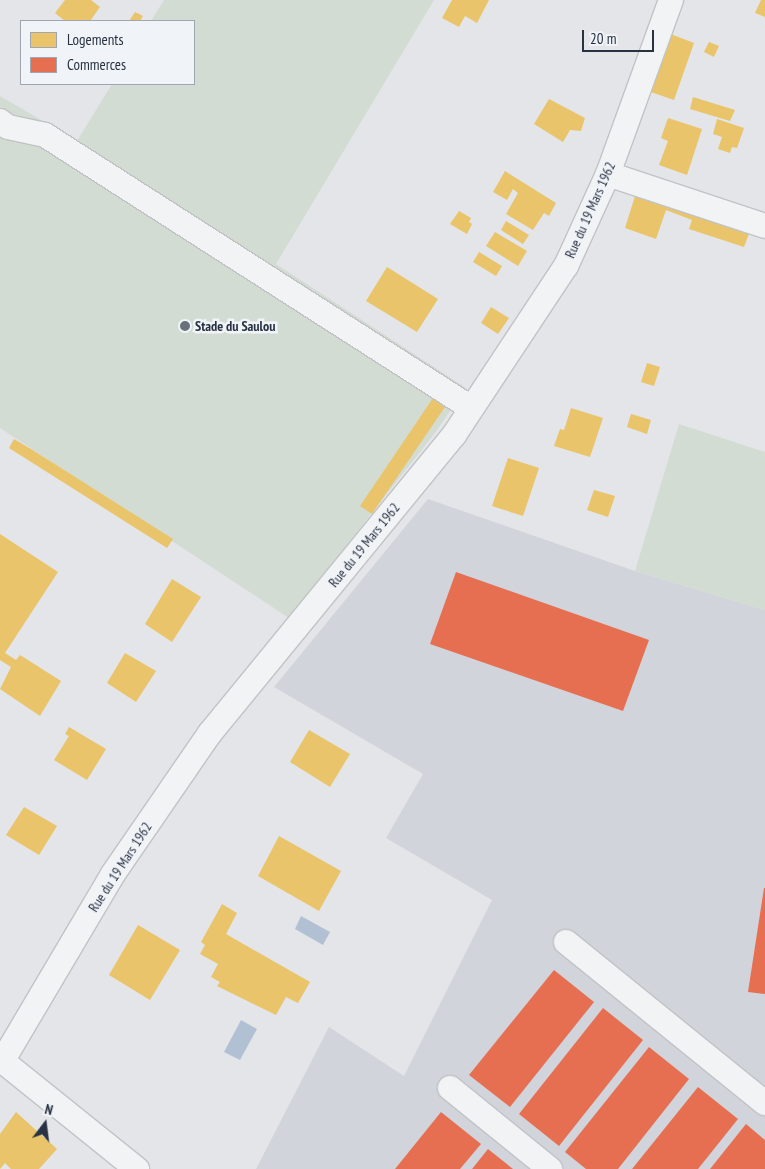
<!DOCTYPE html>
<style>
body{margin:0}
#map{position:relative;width:765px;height:1169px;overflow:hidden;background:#e3e5e8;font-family:"PT Sans Narrow",sans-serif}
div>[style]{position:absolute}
.built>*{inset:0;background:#d1d4db}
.green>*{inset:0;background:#d3dcd3}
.water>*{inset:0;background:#b1c1d3}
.homes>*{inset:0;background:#e9c46a}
.shops>*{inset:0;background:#e76f51}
.roads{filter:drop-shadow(1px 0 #c1c3c6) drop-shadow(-1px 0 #c1c3c6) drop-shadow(0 1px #c1c3c6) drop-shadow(0 -1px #c1c3c6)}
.minor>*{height:24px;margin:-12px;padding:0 12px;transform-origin:12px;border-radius:12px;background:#f2f3f5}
.dots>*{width:14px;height:14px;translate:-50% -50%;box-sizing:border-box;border:2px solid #f0f3f7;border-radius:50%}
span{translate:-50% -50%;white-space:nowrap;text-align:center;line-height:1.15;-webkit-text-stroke:5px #f0f3f7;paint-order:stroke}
.street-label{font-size:14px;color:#293242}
.poi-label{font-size:14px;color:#293242;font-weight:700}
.left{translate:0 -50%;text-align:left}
.legend{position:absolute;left:20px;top:20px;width:175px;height:65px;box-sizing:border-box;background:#f0f3f7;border:1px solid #a0a6af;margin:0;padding:6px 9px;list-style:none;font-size:15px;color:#293242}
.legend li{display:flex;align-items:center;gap:10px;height:25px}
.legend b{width:25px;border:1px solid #a0a6af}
.north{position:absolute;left:20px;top:1099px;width:50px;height:50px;-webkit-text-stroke:4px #f0f3f7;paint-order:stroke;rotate:15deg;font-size:14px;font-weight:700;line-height:20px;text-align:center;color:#293242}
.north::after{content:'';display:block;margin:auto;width:18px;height:22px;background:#293242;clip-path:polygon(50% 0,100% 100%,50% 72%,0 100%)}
.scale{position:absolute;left:582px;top:30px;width:72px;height:22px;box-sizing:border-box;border:2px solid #293242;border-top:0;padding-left:6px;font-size:15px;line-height:18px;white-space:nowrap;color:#293242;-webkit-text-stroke:4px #f0f3f7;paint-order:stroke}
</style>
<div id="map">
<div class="built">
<i style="clip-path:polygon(428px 499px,635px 571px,765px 610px,765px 1169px,256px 1169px,329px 1027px,404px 1076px,492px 900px,386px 838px,423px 774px,274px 687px)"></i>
</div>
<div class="green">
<i style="clip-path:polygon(164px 0,434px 0,276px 264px,466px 388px,435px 433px,289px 618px,0 428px,0 96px,77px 141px,112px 84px,194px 84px,194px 21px,151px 21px)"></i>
<i style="clip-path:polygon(679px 424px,765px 452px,765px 610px,635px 571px)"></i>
</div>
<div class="water">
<i style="clip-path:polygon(301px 916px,330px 932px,323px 945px,295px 929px)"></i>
<i style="clip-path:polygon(241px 1020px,257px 1029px,240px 1060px,224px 1052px)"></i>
</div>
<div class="homes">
<i style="clip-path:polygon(65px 0,91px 0,100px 7px,90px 21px,65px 21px,55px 13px)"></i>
<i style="clip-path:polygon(452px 0,489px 0,477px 23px,465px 16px,459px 27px,442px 18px)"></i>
<i style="clip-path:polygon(761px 0,765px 0,765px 17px,755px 13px)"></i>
<i style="clip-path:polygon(135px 12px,143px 16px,140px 21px,129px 21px)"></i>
<i style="clip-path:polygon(668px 33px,694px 43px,674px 100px,648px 91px)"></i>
<i style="clip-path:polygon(709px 42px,719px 46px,714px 57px,704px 52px)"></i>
<i style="clip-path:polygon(693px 97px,735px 110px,730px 121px,690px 109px)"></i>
<i style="clip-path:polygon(549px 99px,585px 118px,581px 131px,570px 130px,563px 142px,534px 124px)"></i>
<i style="clip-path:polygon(668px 118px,702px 129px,687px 175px,659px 165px,668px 141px,661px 138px)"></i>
<i style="clip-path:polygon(717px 119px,744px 128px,737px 148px,732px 147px,730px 153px,718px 149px,722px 137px,713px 134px)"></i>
<i style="clip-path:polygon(505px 171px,556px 203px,549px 216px,544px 213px,533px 230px,506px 214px,518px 193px,513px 189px,507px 200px,493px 192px)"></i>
<i style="clip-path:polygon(635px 196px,666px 206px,668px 203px,709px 217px,709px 221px,750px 231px,744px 247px,689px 229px,692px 220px,666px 210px,656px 239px,625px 228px)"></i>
<i style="clip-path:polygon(459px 211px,471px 218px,469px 222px,472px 224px,467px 234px,450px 224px)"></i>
<i style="clip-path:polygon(506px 221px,529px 235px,523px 244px,501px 230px)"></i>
<i style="clip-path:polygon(495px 232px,527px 251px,518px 266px,486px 246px)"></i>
<i style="clip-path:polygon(479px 252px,502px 266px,496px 276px,473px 262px)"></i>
<i style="clip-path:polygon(387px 267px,438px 299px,417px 332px,366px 301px)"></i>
<i style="clip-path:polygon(491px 307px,509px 318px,498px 334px,481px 323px)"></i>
<i style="clip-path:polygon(647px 363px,660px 367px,654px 386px,641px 382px)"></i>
<i style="clip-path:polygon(433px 398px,445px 407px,372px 514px,360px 506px)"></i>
<i style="clip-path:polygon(571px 408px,603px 418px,590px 457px,554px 446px,560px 429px,564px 430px)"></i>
<i style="clip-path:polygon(631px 414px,651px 420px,647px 434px,627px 427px)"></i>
<i style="clip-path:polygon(14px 439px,31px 449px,173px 539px,167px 548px,9px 448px)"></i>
<i style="clip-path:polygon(508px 458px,539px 468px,523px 516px,492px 506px)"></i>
<i style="clip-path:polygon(594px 490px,615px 496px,608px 517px,587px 510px)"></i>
<i style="clip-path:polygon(0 534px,58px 572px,5px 653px,16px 660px,20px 655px,61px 681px,40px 716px,0 689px,11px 667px,0 660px)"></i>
<i style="clip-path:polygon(172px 579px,201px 597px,172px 642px,145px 624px)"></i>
<i style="clip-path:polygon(125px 653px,156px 671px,136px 702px,107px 683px)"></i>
<i style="clip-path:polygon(69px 727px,106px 749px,87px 780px,54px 760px,69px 736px,65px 734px)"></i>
<i style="clip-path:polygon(309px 730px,350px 754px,330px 787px,290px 762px)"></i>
<i style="clip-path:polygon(24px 807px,57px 826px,39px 855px,6px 835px)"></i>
<i style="clip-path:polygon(279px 836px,341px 871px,319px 911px,258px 876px)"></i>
<i style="clip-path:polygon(222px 904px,237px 913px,226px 934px,310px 982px,298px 1003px,286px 997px,276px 1015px,217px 986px,220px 982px,211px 977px,218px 964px,200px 954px,205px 945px,201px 942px)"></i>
<i style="clip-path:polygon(138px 925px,180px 950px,150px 1000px,109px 975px)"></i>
<i style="clip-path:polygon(16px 1112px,57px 1149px,39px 1169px,11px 1169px,5px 1163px,0 1169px,0 1134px)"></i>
</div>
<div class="shops">
<i style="clip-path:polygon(456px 572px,649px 640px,623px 711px,430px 644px)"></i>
<i style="clip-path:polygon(764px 888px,765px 888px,765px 994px,748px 992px)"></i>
<i style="clip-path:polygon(554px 970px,594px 1002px,510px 1107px,469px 1075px)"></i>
<i style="clip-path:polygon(603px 1008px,643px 1040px,559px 1146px,519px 1114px)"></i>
<i style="clip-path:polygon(649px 1047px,689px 1079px,618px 1169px,586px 1169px,565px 1152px)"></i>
<i style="clip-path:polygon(698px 1087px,738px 1119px,698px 1169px,632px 1169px)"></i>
<i style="clip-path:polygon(441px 1112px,481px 1144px,460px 1169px,395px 1169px)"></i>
<i style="clip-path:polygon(746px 1124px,765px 1140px,765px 1169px,710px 1169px)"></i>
<i style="clip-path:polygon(488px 1149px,513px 1169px,472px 1169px)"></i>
</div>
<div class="roads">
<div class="minor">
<i style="left:0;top:121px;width:10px;rotate:37deg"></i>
<i style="left:8px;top:127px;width:38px;rotate:12deg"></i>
<i style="left:45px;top:135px;width:506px;rotate:32.65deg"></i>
<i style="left:608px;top:174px;width:165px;rotate:18.3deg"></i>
<i style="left:566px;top:942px;width:256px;rotate:39deg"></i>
<i style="left:0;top:1059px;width:176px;rotate:38.8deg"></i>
<i style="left:3px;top:1060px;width:216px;rotate:-59.4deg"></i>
<i style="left:113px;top:874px;width:171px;rotate:-55.5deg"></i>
<i style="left:210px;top:733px;width:385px;rotate:-50.7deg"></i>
<i style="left:454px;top:435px;width:203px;rotate:-56.5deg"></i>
<i style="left:566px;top:266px;width:101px;rotate:-65.5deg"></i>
<i style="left:608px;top:174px;width:185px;rotate:-70.1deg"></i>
<i style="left:450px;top:1088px;width:129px;rotate:39deg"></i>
</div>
</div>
<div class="dots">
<i style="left:185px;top:326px;background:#6a717c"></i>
</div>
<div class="street-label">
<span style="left:590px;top:210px;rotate:-66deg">Rue du 19 Mars 1962</span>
<span style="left:364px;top:545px;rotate:-51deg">Rue du 19 Mars 1962</span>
<span style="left:120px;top:867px;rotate:-57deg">Rue du 19 Mars 1962</span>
</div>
<div class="poi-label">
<span class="left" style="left:195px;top:326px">Stade du Saulou</span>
</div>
<ul class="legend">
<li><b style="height:14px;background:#e9c46a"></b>Logements</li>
<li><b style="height:14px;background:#e76f51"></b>Commerces</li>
</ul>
<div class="north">N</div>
<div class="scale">20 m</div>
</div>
